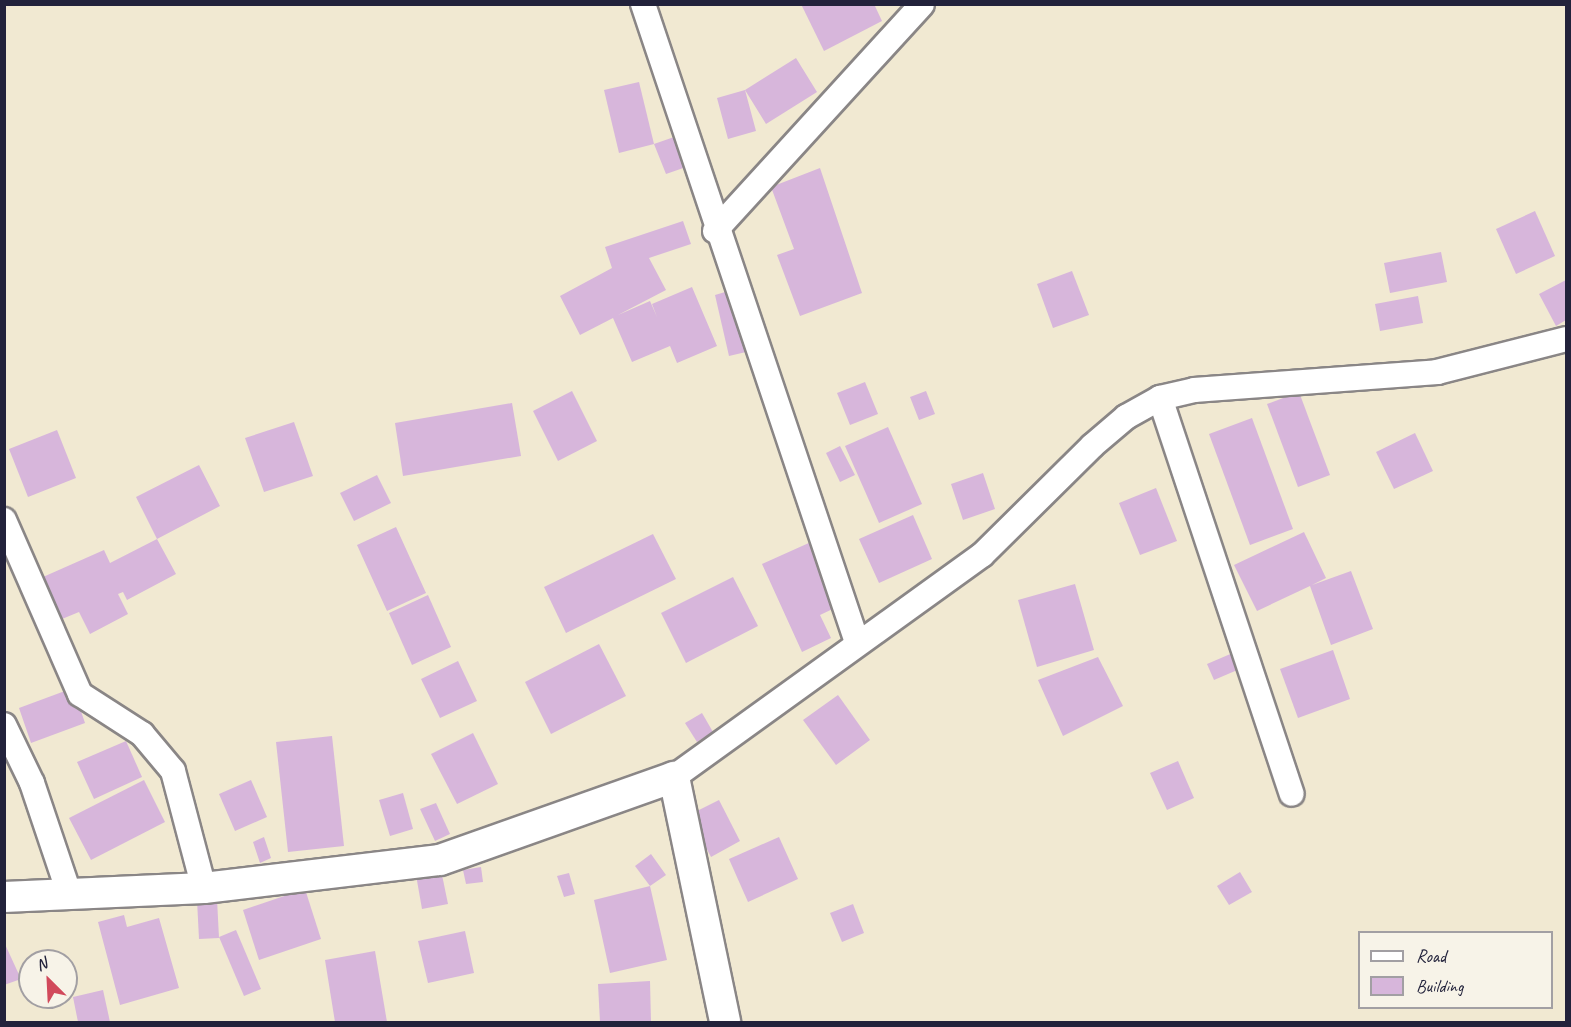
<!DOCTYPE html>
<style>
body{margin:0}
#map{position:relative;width:1571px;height:1027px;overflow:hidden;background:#f1e9d2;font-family:Caveat,sans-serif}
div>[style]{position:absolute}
.building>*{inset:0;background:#d7b6db}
.roads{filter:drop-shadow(2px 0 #8a8686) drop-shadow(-2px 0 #8a8686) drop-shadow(0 2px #8a8686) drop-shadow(0 -2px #8a8686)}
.minor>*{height:24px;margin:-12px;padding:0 12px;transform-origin:12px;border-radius:12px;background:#fff}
.tertiary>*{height:30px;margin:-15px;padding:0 15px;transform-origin:15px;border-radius:15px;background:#fff}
span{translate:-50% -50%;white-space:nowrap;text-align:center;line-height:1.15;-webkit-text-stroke:6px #f7f3e8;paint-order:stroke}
.frame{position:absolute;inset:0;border:6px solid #22223b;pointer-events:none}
.legend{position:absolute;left:1358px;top:931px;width:195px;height:78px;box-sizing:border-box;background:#f7f3e8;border:2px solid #a29fa3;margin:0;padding:8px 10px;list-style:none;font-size:18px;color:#22223b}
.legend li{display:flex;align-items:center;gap:12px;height:30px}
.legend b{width:30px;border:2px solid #a29fa3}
.north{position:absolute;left:18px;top:949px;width:60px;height:60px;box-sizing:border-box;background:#f7f3e8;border:2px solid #a29fa3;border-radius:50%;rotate:336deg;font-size:16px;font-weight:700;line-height:24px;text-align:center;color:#22223b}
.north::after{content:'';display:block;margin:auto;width:21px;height:27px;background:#d1495b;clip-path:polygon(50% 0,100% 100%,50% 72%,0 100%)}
</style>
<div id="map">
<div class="building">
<i style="clip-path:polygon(801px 4px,874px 4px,882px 21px,824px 51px)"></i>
<i style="clip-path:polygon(796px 58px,817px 92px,766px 124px,745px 90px,756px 131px,728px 139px,717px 98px,745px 90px)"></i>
<i style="clip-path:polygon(639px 82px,654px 144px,619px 153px,604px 90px)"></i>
<i style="clip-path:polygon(677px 136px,689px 166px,666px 174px,654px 144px)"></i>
<i style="clip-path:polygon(820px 168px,862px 293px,800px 316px,777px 255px,794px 249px,771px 187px)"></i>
<i style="clip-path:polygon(1535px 211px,1555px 256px,1516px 274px,1496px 229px)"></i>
<i style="clip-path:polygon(683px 221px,691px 244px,649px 258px,666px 290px,618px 315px,650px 301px,657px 317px,652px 304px,692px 287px,717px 346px,677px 363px,670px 346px,632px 362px,613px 318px,580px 335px,560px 296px,612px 268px,605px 247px)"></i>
<i style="clip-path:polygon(1441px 252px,1447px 282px,1390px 293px,1384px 263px)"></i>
<i style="clip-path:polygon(1072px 271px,1089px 315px,1053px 328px,1037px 284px)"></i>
<i style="clip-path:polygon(1566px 280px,1566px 320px,1556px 326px,1539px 294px)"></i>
<i style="clip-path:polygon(732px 290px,746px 352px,729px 356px,715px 295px)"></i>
<i style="clip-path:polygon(1418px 296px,1423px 323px,1380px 331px,1375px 304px)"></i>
<i style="clip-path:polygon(865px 382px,878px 414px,850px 425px,837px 393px)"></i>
<i style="clip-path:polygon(572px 391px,597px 441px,558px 461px,533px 411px)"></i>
<i style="clip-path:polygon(926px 391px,935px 414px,919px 420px,910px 397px)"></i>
<i style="clip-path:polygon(1299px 392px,1330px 475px,1298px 487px,1267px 404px)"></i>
<i style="clip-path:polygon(512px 403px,521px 456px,403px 476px,395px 423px)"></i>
<i style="clip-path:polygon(1252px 418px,1293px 529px,1250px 545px,1209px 434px)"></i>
<i style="clip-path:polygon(294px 422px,313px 476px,264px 492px,245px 438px)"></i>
<i style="clip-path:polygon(888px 427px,922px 504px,879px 523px,845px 446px)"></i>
<i style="clip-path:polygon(57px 430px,76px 478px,28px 497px,9px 449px)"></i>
<i style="clip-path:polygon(1415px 433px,1433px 471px,1394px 489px,1376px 452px)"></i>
<i style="clip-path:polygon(840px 446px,855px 475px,840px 482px,826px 453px)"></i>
<i style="clip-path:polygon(199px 465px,220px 506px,157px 539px,176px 574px,127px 600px,123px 592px,118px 594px,128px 614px,90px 634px,79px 612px,62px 619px,43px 577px,104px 550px,110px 563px,157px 539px,136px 497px)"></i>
<i style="clip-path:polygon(983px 473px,995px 509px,963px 520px,951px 484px)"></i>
<i style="clip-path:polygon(377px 475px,391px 503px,354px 521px,340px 493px)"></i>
<i style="clip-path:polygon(1156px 488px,1177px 541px,1140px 555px,1119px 503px)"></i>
<i style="clip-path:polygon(913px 515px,932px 559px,879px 583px,859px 539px)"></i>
<i style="clip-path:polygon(396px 527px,426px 593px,387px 611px,357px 545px)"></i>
<i style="clip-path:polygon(1304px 532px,1326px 578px,1312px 585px,1351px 571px,1373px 629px,1331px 645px,1310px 586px,1257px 611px,1234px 565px)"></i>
<i style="clip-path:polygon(653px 534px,676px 579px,566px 633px,544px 587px)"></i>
<i style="clip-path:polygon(811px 542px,839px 606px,820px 615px,831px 638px,802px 652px,762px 564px)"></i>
<i style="clip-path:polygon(733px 577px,758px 626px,686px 663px,661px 613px)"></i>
<i style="clip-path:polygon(1075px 584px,1094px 650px,1037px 667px,1018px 600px)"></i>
<i style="clip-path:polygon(428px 595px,451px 647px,412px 665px,389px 613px)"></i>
<i style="clip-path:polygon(599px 644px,626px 696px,551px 734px,525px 682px)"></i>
<i style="clip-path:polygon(1333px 650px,1350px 699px,1298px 718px,1280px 669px)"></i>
<i style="clip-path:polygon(1235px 652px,1242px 668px,1214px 680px,1207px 664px)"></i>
<i style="clip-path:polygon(1098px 657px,1123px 706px,1063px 736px,1038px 680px)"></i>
<i style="clip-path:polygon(458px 661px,477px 701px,440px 718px,421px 679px)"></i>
<i style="clip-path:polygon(73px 688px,85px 723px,31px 743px,19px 708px)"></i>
<i style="clip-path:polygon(838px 695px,870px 740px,836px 765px,803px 720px)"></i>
<i style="clip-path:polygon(702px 713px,713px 732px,697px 742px,685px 723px)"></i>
<i style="clip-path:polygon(473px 733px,498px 784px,457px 804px,431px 754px)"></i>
<i style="clip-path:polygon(332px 736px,344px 846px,288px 852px,276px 742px)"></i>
<i style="clip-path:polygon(126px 741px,142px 777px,94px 799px,77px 762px)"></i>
<i style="clip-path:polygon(1178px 761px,1194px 798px,1167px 810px,1150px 773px)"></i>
<i style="clip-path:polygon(144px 780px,165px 822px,91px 860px,69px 818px)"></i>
<i style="clip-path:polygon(251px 780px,267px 817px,235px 831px,219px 794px)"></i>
<i style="clip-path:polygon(403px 793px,413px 829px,390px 836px,379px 800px)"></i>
<i style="clip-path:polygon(719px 800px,740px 841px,711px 857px,689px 815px)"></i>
<i style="clip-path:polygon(436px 803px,450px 834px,435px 841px,420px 809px)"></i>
<i style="clip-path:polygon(264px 837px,271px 858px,260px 863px,253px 842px)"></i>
<i style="clip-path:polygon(779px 837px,798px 879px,748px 902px,729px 859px)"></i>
<i style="clip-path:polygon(651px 854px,666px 875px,650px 886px,667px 960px,610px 973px,594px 900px,650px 886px,635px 866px)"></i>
<i style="clip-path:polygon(481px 867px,483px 882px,466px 884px,463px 870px)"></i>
<i style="clip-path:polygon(441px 870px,448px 904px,422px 909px,416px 875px)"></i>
<i style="clip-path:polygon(1240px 872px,1252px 892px,1229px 905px,1217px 886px)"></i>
<i style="clip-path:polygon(569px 873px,575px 894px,564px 897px,557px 876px)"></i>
<i style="clip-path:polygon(305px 889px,321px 939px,259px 960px,243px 910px)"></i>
<i style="clip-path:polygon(217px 899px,219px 938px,199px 939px,197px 900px)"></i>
<i style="clip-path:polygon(853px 904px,864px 933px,842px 942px,830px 913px)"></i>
<i style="clip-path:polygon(124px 915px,127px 927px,159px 918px,179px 988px,120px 1005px,98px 922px)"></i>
<i style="clip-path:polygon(236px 930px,261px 989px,244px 996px,219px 937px)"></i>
<i style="clip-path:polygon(465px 931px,474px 973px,428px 983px,418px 941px)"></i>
<i style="clip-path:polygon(4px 942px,21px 979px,4px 985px)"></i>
<i style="clip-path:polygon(375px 951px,387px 1022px,335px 1022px,325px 960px)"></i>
<i style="clip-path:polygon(650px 981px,651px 1022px,600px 1022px,598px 984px)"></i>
<i style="clip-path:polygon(103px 990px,110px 1022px,78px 1022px,73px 997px)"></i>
</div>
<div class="roads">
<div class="minor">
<i style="left:643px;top:4px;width:673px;rotate:71.46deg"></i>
<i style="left:715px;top:231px;width:307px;rotate:-47.6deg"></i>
<i style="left:1160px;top:398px;width:417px;rotate:71.6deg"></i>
<i style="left:4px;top:520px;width:190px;rotate:66.4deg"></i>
<i style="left:80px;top:694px;width:74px;rotate:32.8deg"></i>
<i style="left:142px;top:734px;width:48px;rotate:50deg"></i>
<i style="left:173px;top:771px;width:121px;rotate:75.2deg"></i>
<i style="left:4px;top:725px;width:64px;rotate:64.2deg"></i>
<i style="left:32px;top:783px;width:116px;rotate:71.4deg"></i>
<i style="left:674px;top:777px;width:380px;rotate:-35.8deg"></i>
<i style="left:982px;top:555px;width:155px;rotate:-44.7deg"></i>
<i style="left:1092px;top:446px;width:45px;rotate:-40.5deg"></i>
<i style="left:1126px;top:417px;width:39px;rotate:-29deg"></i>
<i style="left:1160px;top:398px;width:35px;rotate:-13deg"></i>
<i style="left:1194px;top:390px;width:244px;rotate:-4.2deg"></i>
<i style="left:1437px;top:372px;width:133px;rotate:-14.3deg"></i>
</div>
<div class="tertiary">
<i style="left:4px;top:897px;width:200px;rotate:-2.6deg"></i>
<i style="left:204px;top:888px;width:238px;rotate:-6.8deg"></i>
<i style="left:440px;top:860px;width:248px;rotate:-19.5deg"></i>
<i style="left:674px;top:777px;width:250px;rotate:78.2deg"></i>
</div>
</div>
<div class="frame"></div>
<ul class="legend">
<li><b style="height:8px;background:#fff"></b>Road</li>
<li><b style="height:16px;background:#d7b6db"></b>Building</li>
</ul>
<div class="north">N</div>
</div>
